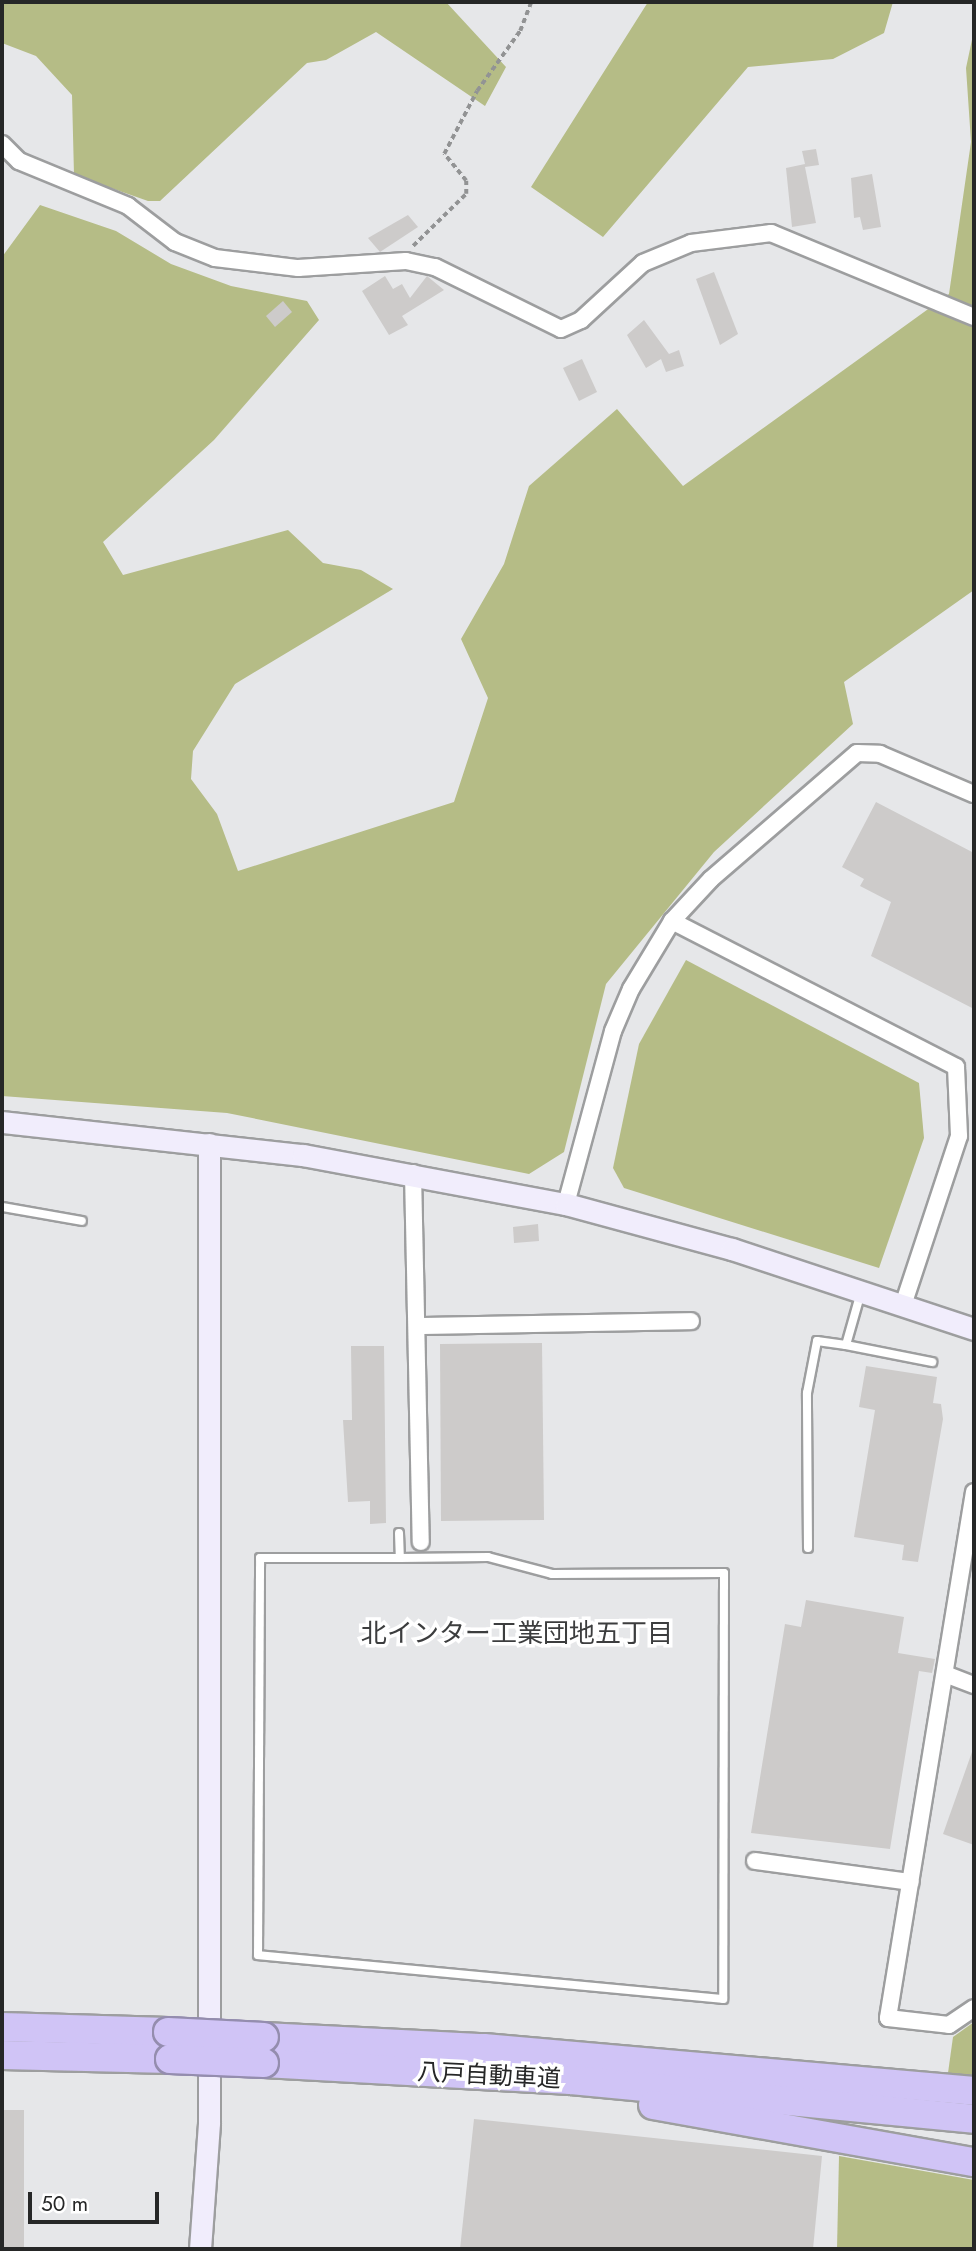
<!DOCTYPE html>
<meta charset="utf-8">
<style>
body{margin:0}
#map{position:relative;width:976px;height:2251px;overflow:hidden;background:#e6e7e9;font-family:Jost,"Noto Sans JP",sans-serif}
div>[style]{position:absolute}
.green>*{inset:0;background:#b5bc86}
.building>*{inset:0;background:#cdcbca}
.path>*{height:3.5px;margin-top:-1.75px;transform-origin:0;background:repeating-linear-gradient(90deg,#929394 0 5px,transparent 0 8.5px)}
.roads{filter:drop-shadow(2px 0 #9d9e9f) drop-shadow(-2px 0 #9d9e9f) drop-shadow(0 2px #9d9e9f) drop-shadow(0 -2px #9d9e9f)}
.lane>*{height:8px;margin:-4px;padding:0 4px;transform-origin:4px;border-radius:4px;background:#fff}
.street>*{height:16px;margin:-8px;padding:0 8px;transform-origin:8px;border-radius:8px;background:#fff}
.secondary>*{height:21px;margin:-10.5px;padding:0 10.5px;transform-origin:10.5px;border-radius:10.5px;background:#f1edfc}
.highway>*{height:28px;margin:-14px;padding:0 14px;transform-origin:14px;border-radius:14px;background:#d0c4f6}
.bridges{filter:drop-shadow(2px 0 #948dae) drop-shadow(-2px 0 #948dae) drop-shadow(0 2px #948dae) drop-shadow(0 -2px #948dae)}
.highway-bridge>*{height:28px;margin:-14px;padding:0 14px;transform-origin:14px;border-radius:14px;background:#d0c4f6}
span{translate:-50% -50%;white-space:nowrap;text-align:center;line-height:1.15;-webkit-text-stroke:7px #fff;paint-order:stroke}
.street-label{font-size:24px;color:#262727}
.neighbourhood-label{font-size:26px;color:#3c3d3e}
.frame{position:absolute;inset:0;border:4px solid #262727;pointer-events:none}
.scale{position:absolute;left:28px;top:2192px;width:131px;height:32px;box-sizing:border-box;border:4px solid #262727;border-top:0;padding-left:9px;font-size:21px;line-height:24px;white-space:nowrap;color:#262727;-webkit-text-stroke:5px #fff;paint-order:stroke}
</style>
<div id="map">
<div class="green">
<i style="clip-path:polygon(2px 2px,446px 2px,506px 67px,485px 106px,376px 32px,326px 60px,307px 63px,160px 201px,148px 201px,74px 175px,72px 95px,36px 56px,2px 43px)"></i>
<i style="clip-path:polygon(648px 2px,893px 2px,884px 33px,833px 59px,748px 67px,603px 237px,531px 187px)"></i>
<i style="clip-path:polygon(974px 30px,974px 590px,844px 682px,853px 724px,714px 852px,606px 984px,564px 1152px,529px 1174px,227px 1113px,2px 1096px,2px 257px,40px 205px,116px 231px,171px 264px,231px 286px,307px 301px,319px 320px,214px 440px,103px 542px,123px 575px,288px 530px,323px 563px,361px 570px,393px 589px,235px 684px,193px 751px,191px 779px,217px 814px,238px 871px,454px 802px,488px 698px,461px 639px,504px 564px,529px 486px,617px 409px,683px 486px,949px 294px,971px 142px,966px 68px)"></i>
<i style="clip-path:polygon(686px 960px,919px 1083px,924px 1138px,879px 1268px,624px 1188px,613px 1168px,639px 1044px)"></i>
<i style="clip-path:polygon(974px 2022px,974px 2075px,948px 2073px,953px 2037px)"></i>
<i style="clip-path:polygon(839px 2156px,974px 2180px,974px 2249px,837px 2249px)"></i>
</div>
<div class="building">
<i style="clip-path:polygon(816px 149px,819px 165px,805px 167px,816px 223px,792px 227px,786px 168px,805px 164px,802px 151px)"></i>
<i style="clip-path:polygon(872px 174px,881px 227px,863px 230px,860px 217px,854px 218px,851px 178px)"></i>
<i style="clip-path:polygon(408px 215px,418px 227px,380px 252px,368px 238px)"></i>
<i style="clip-path:polygon(714px 272px,738px 334px,720px 345px,696px 279px)"></i>
<i style="clip-path:polygon(385px 276px,393px 289px,402px 284px,410px 298px,427px 276px,444px 290px,402px 316px,408px 325px,389px 335px,362px 291px)"></i>
<i style="clip-path:polygon(283px 301px,292px 312px,275px 327px,266px 316px)"></i>
<i style="clip-path:polygon(644px 320px,669px 354px,679px 350px,684px 366px,666px 372px,661px 359px,646px 368px,627px 335px)"></i>
<i style="clip-path:polygon(582px 359px,597px 392px,579px 401px,563px 368px)"></i>
<i style="clip-path:polygon(876px 802px,974px 853px,974px 1009px,871px 956px,891px 902px,860px 886px,864px 879px,842px 867px)"></i>
<i style="clip-path:polygon(538px 1224px,539px 1241px,514px 1243px,513px 1227px)"></i>
<i style="clip-path:polygon(542px 1343px,544px 1520px,441px 1521px,440px 1344px)"></i>
<i style="clip-path:polygon(351px 1346px,384px 1346px,386px 1523px,370px 1524px,370px 1501px,348px 1502px,343px 1420px,352px 1420px)"></i>
<i style="clip-path:polygon(866px 1366px,937px 1377px,933px 1403px,941px 1404px,943px 1419px,918px 1562px,902px 1560px,904px 1545px,854px 1537px,875px 1410px,859px 1407px)"></i>
<i style="clip-path:polygon(806px 1600px,904px 1617px,898px 1653px,935px 1659px,932px 1673px,919px 1671px,890px 1849px,751px 1833px,785px 1624px,801px 1627px)"></i>
<i style="clip-path:polygon(972px 1752px,974px 1753px,974px 1845px,943px 1834px)"></i>
<i style="clip-path:polygon(2px 2110px,24px 2110px,24px 2249px,2px 2249px)"></i>
<i style="clip-path:polygon(474px 2119px,822px 2156px,813px 2249px,460px 2249px)"></i>
</div>
<div class="path">
<i style="left:413px;top:246px;width:74px;rotate:-44.5deg"></i>
<i style="left:466px;top:194px;width:13px;rotate:-90deg"></i>
<i style="left:466px;top:181px;width:35px;rotate:-129deg"></i>
<i style="left:444px;top:154px;width:71px;rotate:-62.4deg"></i>
<i style="left:477px;top:91px;width:74px;rotate:-54.4deg"></i>
<i style="left:520px;top:31px;width:31px;rotate:-69deg"></i>
</div>
<div class="roads">
<div class="lane">
<i style="left:2px;top:1207px;width:81px;rotate:9.9deg"></i>
<i style="left:846px;top:1345px;width:88px;rotate:11.2deg"></i>
<i style="left:399px;top:1533px;width:25px;rotate:88deg"></i>
<i style="left:400px;top:1558px;width:88px;rotate:-0.7deg"></i>
<i style="left:488px;top:1557px;width:66px;rotate:14.9deg"></i>
<i style="left:552px;top:1574px;width:172px;rotate:-0.3deg"></i>
<i style="left:724px;top:1573px;width:426px;rotate:90.1deg"></i>
<i style="left:723px;top:1999px;width:467px;rotate:-174.6deg"></i>
<i style="left:258px;top:1955px;width:397px;rotate:-89.7deg"></i>
<i style="left:260px;top:1558px;width:140px"></i>
<i style="left:808px;top:1548px;width:155px;rotate:-90.4deg"></i>
<i style="left:807px;top:1393px;width:53px;rotate:-79.1deg"></i>
<i style="left:817px;top:1341px;width:29px;rotate:8deg"></i>
<i style="left:846px;top:1345px;width:55px;rotate:-74.2deg"></i>
</div>
<div class="street">
<i style="left:2px;top:144px;width:24px;rotate:45deg"></i>
<i style="left:19px;top:161px;width:118px;rotate:22.4deg"></i>
<i style="left:128px;top:206px;width:59px;rotate:37.5deg"></i>
<i style="left:175px;top:242px;width:43px;rotate:21.8deg"></i>
<i style="left:215px;top:258px;width:84px;rotate:6.9deg"></i>
<i style="left:298px;top:268px;width:108px;rotate:-3.7deg"></i>
<i style="left:406px;top:261px;width:30px;rotate:12deg"></i>
<i style="left:435px;top:267px;width:140px;rotate:26.2deg"></i>
<i style="left:561px;top:329px;width:22px;rotate:-24deg"></i>
<i style="left:581px;top:320px;width:84px;rotate:-42.6deg"></i>
<i style="left:643px;top:263px;width:52px;rotate:-22.6deg"></i>
<i style="left:691px;top:243px;width:81px;rotate:-7.1deg"></i>
<i style="left:771px;top:233px;width:220px;rotate:22.5deg"></i>
<i style="left:672px;top:921px;width:319px;rotate:27.2deg"></i>
<i style="left:956px;top:1067px;width:69px;rotate:87.5deg"></i>
<i style="left:959px;top:1136px;width:178px;rotate:108.3deg"></i>
<i style="left:413px;top:1173px;width:369px;rotate:88.8deg"></i>
<i style="left:566px;top:1204px;width:179px;rotate:-74.8deg"></i>
<i style="left:613px;top:1031px;width:46px;rotate:-66.8deg"></i>
<i style="left:631px;top:989px;width:79px;rotate:-58.9deg"></i>
<i style="left:672px;top:921px;width:57px;rotate:-47.1deg"></i>
<i style="left:711px;top:879px;width:193px;rotate:-40.8deg"></i>
<i style="left:857px;top:753px;width:23px;rotate:2deg"></i>
<i style="left:880px;top:754px;width:102px;rotate:23.1deg"></i>
<i style="left:417px;top:1326px;width:274px;rotate:-1deg"></i>
<i style="left:974px;top:1492px;width:533px;rotate:99.29deg"></i>
<i style="left:888px;top:2018px;width:61px;rotate:6.5deg"></i>
<i style="left:949px;top:2025px;width:30px;rotate:-34deg"></i>
<i style="left:945px;top:1674px;width:31px;rotate:21deg"></i>
<i style="left:755px;top:1861px;width:157px;rotate:7.7deg"></i>
</div>
<div class="secondary">
<i style="left:2px;top:1122px;width:303px;rotate:6.3deg"></i>
<i style="left:303px;top:1155px;width:268px;rotate:10.6deg"></i>
<i style="left:566px;top:1204px;width:172px;rotate:15.2deg"></i>
<i style="left:732px;top:1249px;width:255px;rotate:18.3deg"></i>
<i style="left:200px;top:2249px;width:127px;rotate:-85.9deg"></i>
<i style="left:209px;top:2122px;width:978px;rotate:-90deg"></i>
</div>
<div class="highway">
<i style="left:2px;top:2027px;width:166px;rotate:1.7deg"></i>
<i style="left:264px;top:2037px;width:220px;rotate:2.9deg"></i>
<i style="left:484px;top:2048px;width:492px;rotate:5deg"></i>
<i style="left:2px;top:2055px;width:168px;rotate:1.4deg"></i>
<i style="left:264px;top:2063px;width:307px;rotate:3.2deg"></i>
<i style="left:571px;top:2080px;width:405px;rotate:5.5deg"></i>
<i style="left:653px;top:2105px;width:326px;rotate:10.1deg"></i>
</div>
</div>
<div class="bridges">
<div class="highway-bridge">
<i style="left:168px;top:2032px;width:96px;rotate:3deg"></i>
<i style="left:170px;top:2059px;width:94px;rotate:2.4deg"></i>
</div>
</div>
<div class="street-label">
<span style="left:489px;top:2075px;rotate:3deg">八戸自動車道</span>
</div>
<div class="neighbourhood-label">
<span style="left:517px;top:1634px">北インター工業団地五丁目</span>
</div>
<div class="frame"></div>
<div class="scale">50 m</div>
</div>
